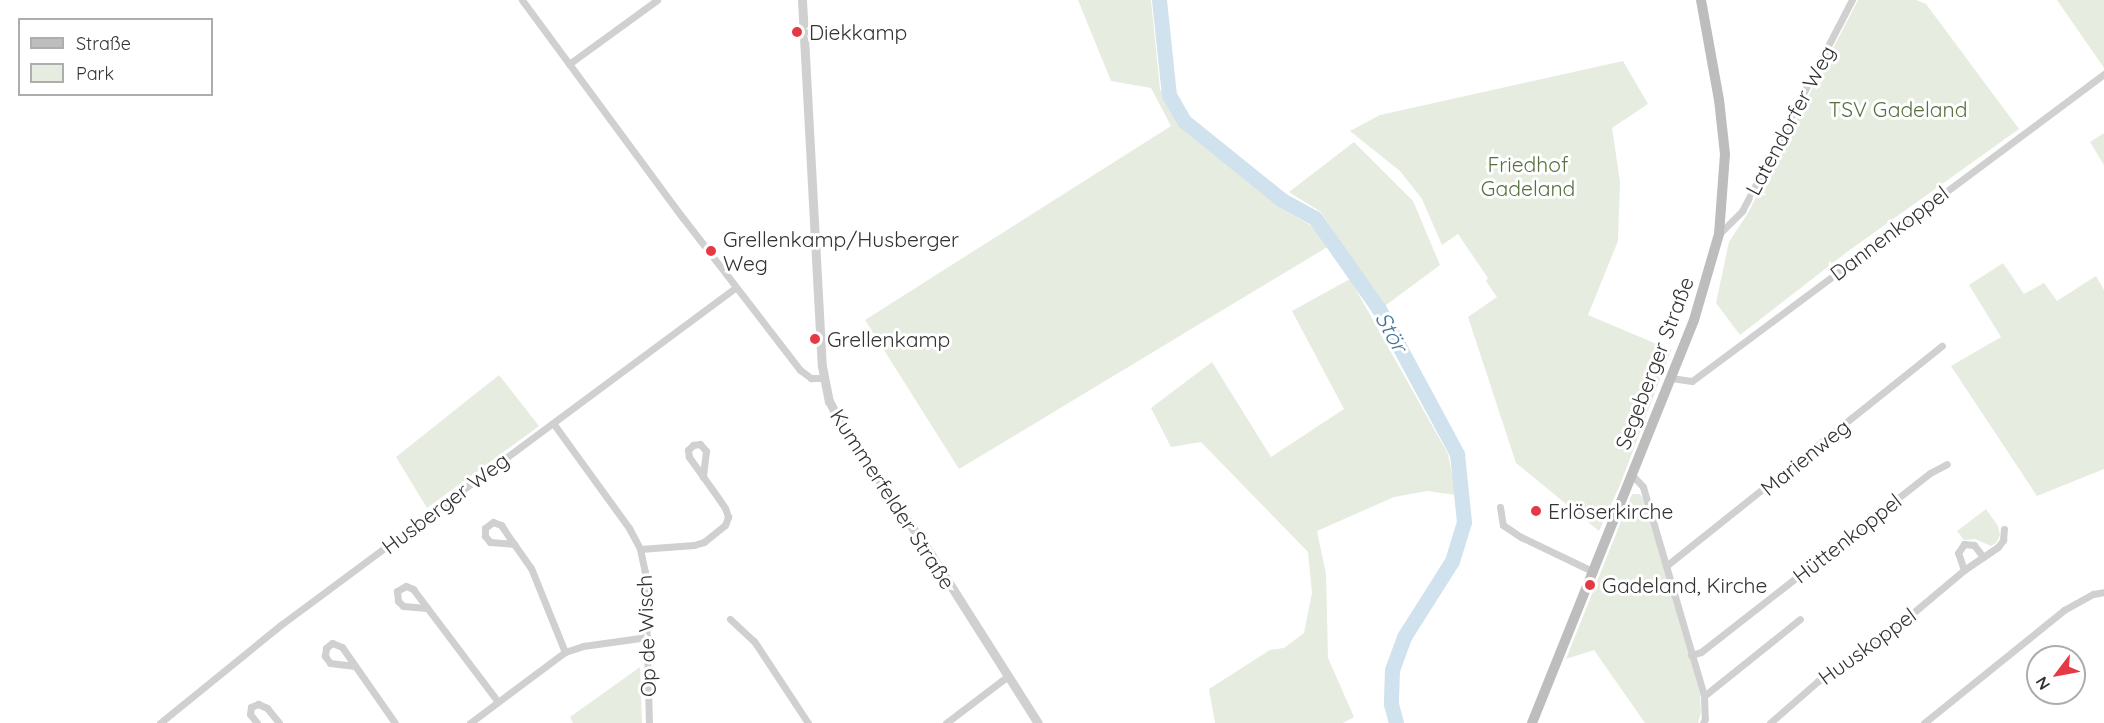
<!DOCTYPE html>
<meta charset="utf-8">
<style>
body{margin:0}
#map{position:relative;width:2104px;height:723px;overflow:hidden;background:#fff;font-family:Quicksand,sans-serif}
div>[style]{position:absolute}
.green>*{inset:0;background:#e6ecdf}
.river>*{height:15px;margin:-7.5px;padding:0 7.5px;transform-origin:7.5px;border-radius:7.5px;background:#cfe2ee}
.minor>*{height:7px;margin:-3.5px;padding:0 3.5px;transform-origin:3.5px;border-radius:3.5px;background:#d0d0d0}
.tertiary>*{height:9px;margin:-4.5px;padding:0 4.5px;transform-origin:4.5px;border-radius:4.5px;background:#d0d0d0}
.secondary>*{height:10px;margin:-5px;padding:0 5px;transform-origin:5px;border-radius:5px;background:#bdbdbd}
.dots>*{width:16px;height:16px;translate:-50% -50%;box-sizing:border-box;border:3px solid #fff;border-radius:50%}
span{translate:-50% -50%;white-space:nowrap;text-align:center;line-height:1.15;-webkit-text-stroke:6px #fff;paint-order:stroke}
.poi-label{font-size:21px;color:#333}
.left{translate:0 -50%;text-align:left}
.park-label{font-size:21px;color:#56703f}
.street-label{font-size:21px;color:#333}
.water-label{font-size:22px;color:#3f7597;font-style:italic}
.legend{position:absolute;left:18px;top:18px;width:195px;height:78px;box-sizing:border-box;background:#fff;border:2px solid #adadad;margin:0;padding:8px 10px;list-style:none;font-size:18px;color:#333}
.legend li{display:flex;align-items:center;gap:12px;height:30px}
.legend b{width:30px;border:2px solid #adadad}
.north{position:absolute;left:2026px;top:645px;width:60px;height:60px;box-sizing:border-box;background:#fff;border:2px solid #adadad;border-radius:50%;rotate:238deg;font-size:16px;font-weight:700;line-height:24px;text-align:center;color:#333}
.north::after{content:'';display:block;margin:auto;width:21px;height:27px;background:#e63946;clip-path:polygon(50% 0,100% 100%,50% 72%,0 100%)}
</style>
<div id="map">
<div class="green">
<i style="clip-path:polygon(1078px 0,1151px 0,1160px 89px,1179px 121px,1281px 208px,1315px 228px,1329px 246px,959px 469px,865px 320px,1171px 126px,1151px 88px,1111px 81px)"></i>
<i style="clip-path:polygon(1858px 0,1916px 0,1926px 4px,2019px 129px,1847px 252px,1740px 335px,1716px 303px,1729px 242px,1748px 213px)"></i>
<i style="clip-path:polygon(2057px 0,2104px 0,2104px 68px)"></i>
<i style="clip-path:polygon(1623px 61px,1648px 104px,1612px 128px,1620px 182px,1618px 241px,1588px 315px,1671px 350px,1620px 485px,1599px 531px,1516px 463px,1468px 317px,1497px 297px,1486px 281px,1488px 278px,1458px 234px,1442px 245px,1422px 199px,1400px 171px,1350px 131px,1380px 115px)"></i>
<i style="clip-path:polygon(2104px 133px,2104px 165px,2090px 142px)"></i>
<i style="clip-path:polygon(1354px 142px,1413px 201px,1440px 265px,1382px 308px,1321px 212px,1289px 192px)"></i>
<i style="clip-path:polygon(2003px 263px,2024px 294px,2044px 283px,2057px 301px,2096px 276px,2104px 290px,2104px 469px,2037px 496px,1951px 366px,2001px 337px,1969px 285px)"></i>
<i style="clip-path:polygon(1350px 279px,1448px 454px,1456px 495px,1427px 491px,1394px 497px,1317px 531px,1326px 574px,1328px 658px,1354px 717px,1343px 723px,1215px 723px,1209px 689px,1270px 650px,1284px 648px,1304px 633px,1312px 593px,1308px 552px,1201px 442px,1171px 447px,1151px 408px,1212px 362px,1271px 457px,1344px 409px,1292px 311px)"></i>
<i style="clip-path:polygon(499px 375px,539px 426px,427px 508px,396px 457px)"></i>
<i style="clip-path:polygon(1632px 494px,1640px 494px,1645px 501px,1700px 694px,1701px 712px,1698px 723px,1645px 723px,1594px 650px,1566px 659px)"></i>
<i style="clip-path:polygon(1986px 509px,1998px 526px,2000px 535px,1996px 543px,1991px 546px,1975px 539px,1964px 540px,1957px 531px)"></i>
<i style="clip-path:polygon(640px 667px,642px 723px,573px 723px,570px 717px)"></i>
</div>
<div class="river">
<i style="left:1159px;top:0;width:96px;rotate:84deg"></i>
<i style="left:1169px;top:95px;width:30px;rotate:60deg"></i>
<i style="left:1184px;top:121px;width:126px;rotate:38.9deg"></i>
<i style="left:1282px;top:200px;width:38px;rotate:29deg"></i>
<i style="left:1315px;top:218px;width:111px;rotate:54.9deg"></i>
<i style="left:1379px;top:309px;width:165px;rotate:61.7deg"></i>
<i style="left:1457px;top:454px;width:68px;rotate:84.1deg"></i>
<i style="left:1464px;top:522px;width:41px;rotate:107.1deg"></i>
<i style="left:1452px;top:561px;width:90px;rotate:122.3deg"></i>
<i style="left:1404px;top:637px;width:35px;rotate:110deg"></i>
<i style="left:1392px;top:670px;width:34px;rotate:92deg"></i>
<i style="left:1391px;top:704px;width:20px;rotate:75deg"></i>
</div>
<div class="minor">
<i style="left:522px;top:0;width:271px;rotate:53.6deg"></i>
<i style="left:683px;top:218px;width:192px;rotate:52.4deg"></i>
<i style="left:800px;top:370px;width:14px;rotate:36deg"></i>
<i style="left:811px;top:378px;width:13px"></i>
<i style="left:569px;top:64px;width:109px;rotate:-36deg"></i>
<i style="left:1719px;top:234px;width:33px;rotate:-45deg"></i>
<i style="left:1742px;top:211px;width:238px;rotate:-62.5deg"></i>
<i style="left:1671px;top:378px;width:21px;rotate:8deg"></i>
<i style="left:1692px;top:381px;width:514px;rotate:-36.69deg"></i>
<i style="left:553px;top:423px;width:130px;rotate:54.1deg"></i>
<i style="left:629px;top:528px;width:24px;rotate:62deg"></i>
<i style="left:640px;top:549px;width:24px;rotate:78deg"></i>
<i style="left:645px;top:572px;width:151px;rotate:88.5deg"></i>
<i style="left:1632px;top:475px;width:16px;rotate:47deg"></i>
<i style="left:1643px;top:487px;width:218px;rotate:73.7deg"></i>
<i style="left:1704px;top:696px;width:23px;rotate:88deg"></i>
<i style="left:1705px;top:719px;width:4px;rotate:117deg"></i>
<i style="left:1500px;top:507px;width:18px;rotate:81deg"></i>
<i style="left:1503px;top:525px;width:22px;rotate:34deg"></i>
<i style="left:1521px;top:537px;width:81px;rotate:25.6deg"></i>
<i style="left:514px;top:544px;width:24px;rotate:-175deg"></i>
<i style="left:490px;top:542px;width:8px;rotate:-130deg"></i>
<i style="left:485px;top:536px;width:8px;rotate:-90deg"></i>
<i style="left:485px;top:528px;width:10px;rotate:-37deg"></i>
<i style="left:493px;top:522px;width:9px;rotate:21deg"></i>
<i style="left:501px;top:525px;width:23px;rotate:56deg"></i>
<i style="left:514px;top:544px;width:29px;rotate:55deg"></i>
<i style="left:531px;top:568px;width:91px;rotate:68deg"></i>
<i style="left:640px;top:549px;width:54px;rotate:-4.2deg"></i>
<i style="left:694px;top:545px;width:10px;rotate:-17deg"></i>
<i style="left:704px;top:542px;width:27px;rotate:-39deg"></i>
<i style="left:725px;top:525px;width:9px;rotate:-69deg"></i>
<i style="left:728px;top:517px;width:9px;rotate:-108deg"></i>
<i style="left:725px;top:508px;width:11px;rotate:-124deg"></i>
<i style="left:719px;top:499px;width:52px;rotate:-125.5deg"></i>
<i style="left:689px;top:457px;width:7px;rotate:-98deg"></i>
<i style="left:688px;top:450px;width:7px;rotate:-45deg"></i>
<i style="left:693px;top:445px;width:7px;rotate:-8deg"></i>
<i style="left:700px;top:444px;width:9px;rotate:49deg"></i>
<i style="left:706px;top:451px;width:26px;rotate:97deg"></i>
<i style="left:1666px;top:566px;width:353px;rotate:-38.6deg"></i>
<i style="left:1964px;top:570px;width:18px;rotate:-109deg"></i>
<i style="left:1958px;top:553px;width:11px;rotate:-56deg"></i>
<i style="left:1964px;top:544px;width:10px;rotate:6deg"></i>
<i style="left:1974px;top:545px;width:15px;rotate:53deg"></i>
<i style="left:427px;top:608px;width:24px;rotate:-175deg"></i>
<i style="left:403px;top:606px;width:7px;rotate:-135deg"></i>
<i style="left:398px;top:601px;width:10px;rotate:-96deg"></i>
<i style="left:397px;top:591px;width:10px;rotate:-29deg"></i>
<i style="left:406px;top:586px;width:8px;rotate:23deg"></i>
<i style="left:413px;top:589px;width:141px;rotate:53deg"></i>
<i style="left:730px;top:619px;width:33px;rotate:43deg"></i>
<i style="left:754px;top:641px;width:98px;rotate:56.6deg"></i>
<i style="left:1691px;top:655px;width:10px;rotate:-17deg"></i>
<i style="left:1701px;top:652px;width:291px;rotate:-38deg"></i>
<i style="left:1930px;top:473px;width:19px;rotate:-28deg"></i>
<i style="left:355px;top:666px;width:25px;rotate:-173deg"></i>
<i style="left:330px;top:663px;width:9px;rotate:-126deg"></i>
<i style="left:325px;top:656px;width:8px;rotate:-83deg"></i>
<i style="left:326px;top:648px;width:8px;rotate:-40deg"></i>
<i style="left:332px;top:643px;width:11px;rotate:22deg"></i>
<i style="left:342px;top:647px;width:93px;rotate:55.1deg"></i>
<i style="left:1704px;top:696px;width:123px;rotate:-38.7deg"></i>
<i style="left:160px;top:723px;width:157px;rotate:-39.1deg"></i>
<i style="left:282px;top:624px;width:564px;rotate:-36.57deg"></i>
<i style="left:257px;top:723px;width:11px;rotate:-128deg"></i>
<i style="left:250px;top:714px;width:7px;rotate:-82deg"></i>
<i style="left:251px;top:707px;width:8px;rotate:-23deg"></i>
<i style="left:258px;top:704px;width:10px;rotate:24deg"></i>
<i style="left:267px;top:708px;width:19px;rotate:51deg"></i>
<i style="left:470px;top:723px;width:119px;rotate:-36.8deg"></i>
<i style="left:565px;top:652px;width:19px;rotate:-18deg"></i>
<i style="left:583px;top:646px;width:65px;rotate:-8deg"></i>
<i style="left:946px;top:723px;width:78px;rotate:-37.2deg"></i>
<i style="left:1770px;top:723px;width:64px;rotate:-41.2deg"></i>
<i style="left:1818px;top:681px;width:86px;rotate:-34.1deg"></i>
<i style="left:1889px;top:633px;width:98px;rotate:-40deg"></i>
<i style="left:1964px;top:570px;width:41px;rotate:-34.1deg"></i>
<i style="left:1998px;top:547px;width:9px;rotate:-54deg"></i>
<i style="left:2003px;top:540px;width:11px;rotate:-85deg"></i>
<i style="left:1924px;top:723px;width:180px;rotate:-38.9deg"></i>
<i style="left:2064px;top:610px;width:33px;rotate:-29deg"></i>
<i style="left:2093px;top:594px;width:11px;rotate:-10deg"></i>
</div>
<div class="tertiary">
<i style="left:802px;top:0;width:367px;rotate:86.9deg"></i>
<i style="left:822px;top:366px;width:36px;rotate:79deg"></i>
<i style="left:829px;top:401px;width:36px;rotate:62deg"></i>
<i style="left:846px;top:433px;width:146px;rotate:55deg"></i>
<i style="left:930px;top:553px;width:201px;rotate:57.6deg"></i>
</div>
<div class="secondary">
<i style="left:1532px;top:723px;width:434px;rotate:-68.1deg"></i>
<i style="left:1694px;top:320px;width:90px;rotate:-73.8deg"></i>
<i style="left:1719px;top:234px;width:80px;rotate:-85.7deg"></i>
<i style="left:1725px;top:154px;width:54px;rotate:-96.3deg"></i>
<i style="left:1719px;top:100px;width:102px;rotate:-100.2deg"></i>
</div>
<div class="dots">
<i style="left:797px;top:32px;background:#e63946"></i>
<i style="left:711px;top:251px;background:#e63946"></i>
<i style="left:815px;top:339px;background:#e63946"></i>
<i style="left:1536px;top:511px;background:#e63946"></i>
<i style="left:1590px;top:585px;background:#e63946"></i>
</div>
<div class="poi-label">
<span class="left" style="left:809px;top:32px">Diekkamp</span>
<span class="left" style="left:723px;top:251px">Grellenkamp/Husberger<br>Weg</span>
<span class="left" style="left:827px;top:339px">Grellenkamp</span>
<span class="left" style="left:1548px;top:511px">Erlöserkirche</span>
<span class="left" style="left:1602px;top:585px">Gadeland, Kirche</span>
</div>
<div class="park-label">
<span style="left:1898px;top:109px">TSV Gadeland</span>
<span style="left:1528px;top:176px">Friedhof<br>Gadeland</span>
</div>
<div class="street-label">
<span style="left:1790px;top:120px;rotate:-62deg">Latendorfer Weg</span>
<span style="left:1889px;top:233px;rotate:-37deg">Dannenkoppel</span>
<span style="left:1654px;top:363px;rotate:-69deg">Segeberger Straße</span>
<span style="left:1805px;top:457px;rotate:-39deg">Marienweg</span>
<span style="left:893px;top:499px;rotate:57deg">Kummerfelder Straße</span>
<span style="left:445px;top:503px;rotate:-37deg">Husberger Weg</span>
<span style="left:1847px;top:538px;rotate:-38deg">Hüttenkoppel</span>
<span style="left:646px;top:636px;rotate:-92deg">Op de Wisch</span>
<span style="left:1867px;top:646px;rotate:-36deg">Huuskoppel</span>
</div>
<div class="water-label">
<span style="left:1391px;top:332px;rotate:61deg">Stör</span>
</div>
<ul class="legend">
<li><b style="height:8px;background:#bdbdbd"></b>Straße</li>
<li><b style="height:16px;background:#e6ecdf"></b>Park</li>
</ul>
<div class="north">N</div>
</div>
